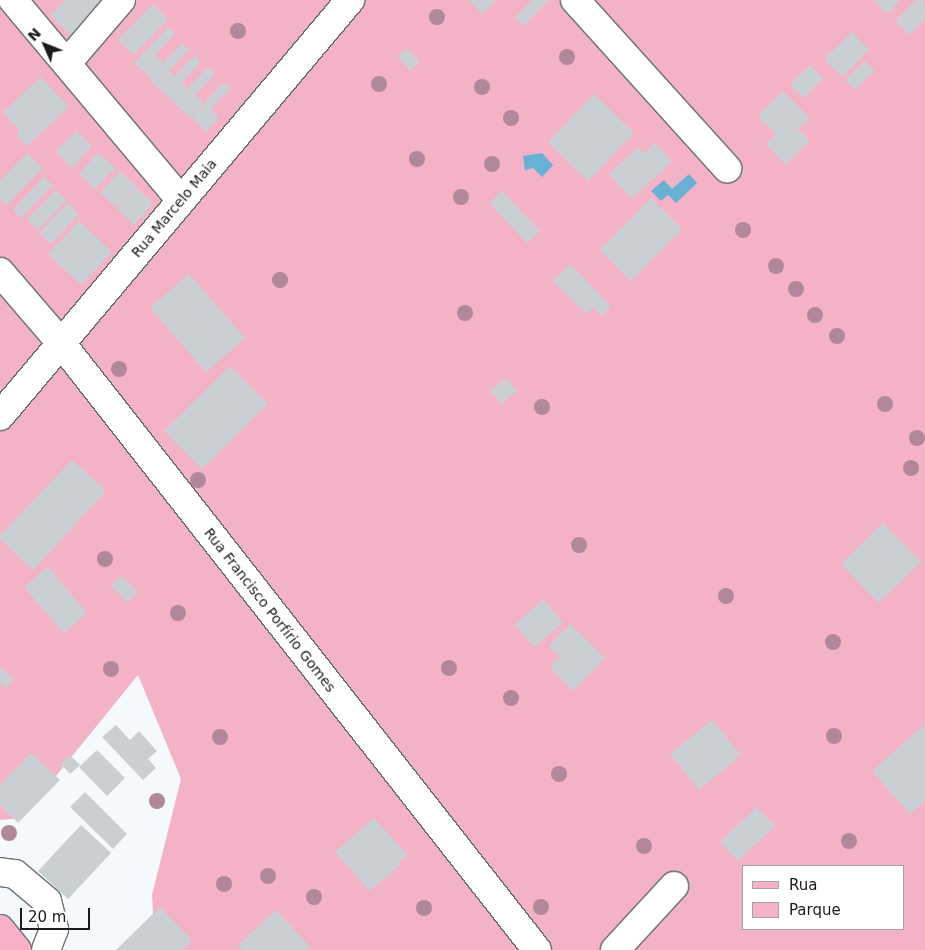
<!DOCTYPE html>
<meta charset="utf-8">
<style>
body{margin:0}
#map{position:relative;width:925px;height:950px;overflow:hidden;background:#f3f9fc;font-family:"DejaVu Sans",sans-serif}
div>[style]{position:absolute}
.green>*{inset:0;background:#f3b2c6}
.water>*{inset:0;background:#67b2d2}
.building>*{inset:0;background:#c9cfd2}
.roads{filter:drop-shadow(1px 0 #6b7073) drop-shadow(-1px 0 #6b7073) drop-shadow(0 1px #6b7073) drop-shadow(0 -1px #6b7073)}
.minor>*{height:28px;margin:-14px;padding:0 14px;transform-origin:14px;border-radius:14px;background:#fff}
.major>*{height:28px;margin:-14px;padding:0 14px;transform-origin:14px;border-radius:14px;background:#f8afc8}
.trees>*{width:16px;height:16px;margin:-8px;border-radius:50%;background:#b1879a}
span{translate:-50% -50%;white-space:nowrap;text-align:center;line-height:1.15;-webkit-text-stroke:5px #fff;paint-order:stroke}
.street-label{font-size:14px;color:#191b1c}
.legend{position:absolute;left:742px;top:865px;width:162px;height:65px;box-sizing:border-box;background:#fff;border:1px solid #a3a4a4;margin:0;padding:6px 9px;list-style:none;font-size:15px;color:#191b1c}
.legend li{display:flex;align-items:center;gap:10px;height:25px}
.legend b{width:25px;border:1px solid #a3a4a4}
.north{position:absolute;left:20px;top:20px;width:50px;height:50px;-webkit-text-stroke:4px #fff;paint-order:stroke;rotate:314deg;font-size:14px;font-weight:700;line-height:20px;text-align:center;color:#191b1c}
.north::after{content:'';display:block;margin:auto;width:18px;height:22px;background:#191b1c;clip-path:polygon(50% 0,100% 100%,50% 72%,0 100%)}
.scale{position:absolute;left:20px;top:908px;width:70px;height:22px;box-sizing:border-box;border:2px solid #191b1c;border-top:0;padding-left:6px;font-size:15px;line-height:18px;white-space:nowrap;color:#191b1c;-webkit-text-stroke:4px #fff;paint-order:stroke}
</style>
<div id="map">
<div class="green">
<i style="clip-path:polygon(evenodd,0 0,925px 0,925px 950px,155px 950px,152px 895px,181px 779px,138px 675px,22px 818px,0 820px,0 0,744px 866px,904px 866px,904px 929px,744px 929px,744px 866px)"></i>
</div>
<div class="water">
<i style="clip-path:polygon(542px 153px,553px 165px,542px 177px,533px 168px,525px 170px,523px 156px)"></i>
<i style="clip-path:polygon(689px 174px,697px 183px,676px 203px,668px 195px,661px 201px,651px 191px,664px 180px,672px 189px)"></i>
</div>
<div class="building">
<i style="clip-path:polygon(65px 0,113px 0,74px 39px,50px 15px)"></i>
<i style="clip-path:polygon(469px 0,496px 0,482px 14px)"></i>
<i style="clip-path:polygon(532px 0,549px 0,523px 26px,515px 17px)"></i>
<i style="clip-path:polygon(873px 0,900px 0,887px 14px)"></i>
<i style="clip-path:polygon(916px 0,921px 0,925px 4px,925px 19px,909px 35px,895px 21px)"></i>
<i style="clip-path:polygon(153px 4px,168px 19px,134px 55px,118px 40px)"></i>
<i style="clip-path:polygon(168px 27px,175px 34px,155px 55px,163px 63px,182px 43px,189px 50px,169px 71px,174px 76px,160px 90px,149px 79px,154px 74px,150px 77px,134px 63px)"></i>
<i style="clip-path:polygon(852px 32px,869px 50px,842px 77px,824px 59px)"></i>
<i style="clip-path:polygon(407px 48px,420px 62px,410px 71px,398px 57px)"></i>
<i style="clip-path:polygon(195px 55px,201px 61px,182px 83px,187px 89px,208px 67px,215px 74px,195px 95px,203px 103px,189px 117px,174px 103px,179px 96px,174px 102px,161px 90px)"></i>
<i style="clip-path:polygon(865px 61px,875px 70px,855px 90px,845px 80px)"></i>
<i style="clip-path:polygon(810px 65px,823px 78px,804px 98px,790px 85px)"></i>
<i style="clip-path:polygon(41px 77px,69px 107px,27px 146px,16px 135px,20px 131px,3px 112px)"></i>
<i style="clip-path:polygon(224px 82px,231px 88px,211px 109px,219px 117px,206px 132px,191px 117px)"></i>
<i style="clip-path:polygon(783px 91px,810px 118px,798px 129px,810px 141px,786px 165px,766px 144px,776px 134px,758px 116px)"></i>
<i style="clip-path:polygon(594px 94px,634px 133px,588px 181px,548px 142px)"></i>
<i style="clip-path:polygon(76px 131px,92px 146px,72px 168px,56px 152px)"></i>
<i style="clip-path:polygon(655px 143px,672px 161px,632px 199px,609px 174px,638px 147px,644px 154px)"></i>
<i style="clip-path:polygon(98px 152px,115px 168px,95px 189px,79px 174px)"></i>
<i style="clip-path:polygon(27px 153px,43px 168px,7px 205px,0 198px,0 181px)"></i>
<i style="clip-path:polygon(120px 171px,137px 187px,117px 208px,100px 193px)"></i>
<i style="clip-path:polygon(44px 177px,53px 185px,21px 218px,13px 210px)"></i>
<i style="clip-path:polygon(137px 188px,153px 203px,134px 225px,117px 209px)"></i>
<i style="clip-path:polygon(56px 190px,67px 200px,38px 230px,27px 219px)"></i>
<i style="clip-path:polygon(502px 191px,540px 231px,527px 243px,489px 203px)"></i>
<i style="clip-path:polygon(651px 198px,682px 229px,631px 281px,600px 250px)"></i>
<i style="clip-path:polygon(68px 203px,79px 214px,51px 244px,39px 233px)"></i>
<i style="clip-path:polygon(79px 221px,112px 252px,81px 285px,48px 254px)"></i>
<i style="clip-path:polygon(570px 264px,611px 307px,601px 316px,593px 307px,586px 314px,553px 281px)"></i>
<i style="clip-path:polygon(189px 274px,245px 338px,206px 372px,150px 308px)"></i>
<i style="clip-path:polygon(230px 366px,268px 404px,202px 469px,164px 431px)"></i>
<i style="clip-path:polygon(506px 378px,517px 391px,501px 404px,490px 391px)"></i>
<i style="clip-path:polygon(72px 460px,106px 491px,33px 570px,0 539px,0 536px)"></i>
<i style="clip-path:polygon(883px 523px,921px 562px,878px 603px,841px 564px)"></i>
<i style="clip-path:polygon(48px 567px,87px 613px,64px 633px,24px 587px)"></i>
<i style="clip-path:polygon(121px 576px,138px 592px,127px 602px,111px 586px)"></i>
<i style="clip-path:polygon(544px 599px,563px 623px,534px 647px,515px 624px)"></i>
<i style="clip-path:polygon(570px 624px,605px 658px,573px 691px,550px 667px,560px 657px,549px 646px)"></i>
<i style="clip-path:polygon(0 667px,14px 679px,6px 688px,0 683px)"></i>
<i style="clip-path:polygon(712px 720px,741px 755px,699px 790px,670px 754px)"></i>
<i style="clip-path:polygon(925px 724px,925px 801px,910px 814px,872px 771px)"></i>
<i style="clip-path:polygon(116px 725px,130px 740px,139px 731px,157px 751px,148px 759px,156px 768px,143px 780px,102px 737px)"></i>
<i style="clip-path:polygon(97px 750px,125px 778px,107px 796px,79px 767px)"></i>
<i style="clip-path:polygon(31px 753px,60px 780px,18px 823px,0 805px,0 785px)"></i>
<i style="clip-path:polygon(70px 755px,80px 765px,70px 774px,61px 764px)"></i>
<i style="clip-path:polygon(85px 792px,127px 834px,113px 849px,70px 807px)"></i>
<i style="clip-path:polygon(757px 807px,775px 826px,738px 861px,720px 842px)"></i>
<i style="clip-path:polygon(374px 818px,407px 855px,399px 862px,401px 864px,370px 891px,335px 852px)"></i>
<i style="clip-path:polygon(81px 825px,111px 853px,68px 899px,38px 871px)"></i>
<i style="clip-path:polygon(160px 907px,192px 940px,182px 950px,116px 950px)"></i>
<i style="clip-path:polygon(276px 910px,313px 950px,242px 950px,238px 945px)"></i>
</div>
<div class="roads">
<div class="minor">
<i style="left:13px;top:0;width:261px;rotate:50deg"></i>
<i style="left:575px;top:0;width:227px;rotate:47.9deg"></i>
<i style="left:67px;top:63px;width:83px;rotate:-49.4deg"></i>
<i style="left:0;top:272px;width:94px;rotate:49.3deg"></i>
<i style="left:61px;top:343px;width:771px;rotate:51.9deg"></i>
<i style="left:0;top:416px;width:544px;rotate:-49.92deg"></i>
<i style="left:0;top:872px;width:15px;rotate:8deg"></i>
<i style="left:15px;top:874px;width:42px;rotate:40.2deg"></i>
<i style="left:47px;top:901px;width:29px;rotate:76deg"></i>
<i style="left:54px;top:929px;width:22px;rotate:111deg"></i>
<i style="left:615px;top:950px;width:87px;rotate:-47.3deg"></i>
</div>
<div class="major">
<i style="left:0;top:929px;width:27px;rotate:51deg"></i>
</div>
</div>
<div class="trees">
<i style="left:437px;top:17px"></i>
<i style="left:238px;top:31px"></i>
<i style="left:567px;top:57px"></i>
<i style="left:379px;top:84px"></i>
<i style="left:482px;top:87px"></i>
<i style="left:511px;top:118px"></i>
<i style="left:417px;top:159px"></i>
<i style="left:492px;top:164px"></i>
<i style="left:461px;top:197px"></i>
<i style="left:743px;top:230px"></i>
<i style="left:776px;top:266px"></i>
<i style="left:280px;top:280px"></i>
<i style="left:796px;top:289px"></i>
<i style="left:465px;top:313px"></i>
<i style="left:815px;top:315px"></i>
<i style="left:837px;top:336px"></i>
<i style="left:119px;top:369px"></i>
<i style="left:885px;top:404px"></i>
<i style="left:542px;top:407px"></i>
<i style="left:917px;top:438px"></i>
<i style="left:911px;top:468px"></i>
<i style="left:198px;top:480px"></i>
<i style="left:579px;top:545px"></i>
<i style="left:105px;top:559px"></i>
<i style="left:726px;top:596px"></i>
<i style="left:178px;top:613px"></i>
<i style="left:833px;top:642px"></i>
<i style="left:449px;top:668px"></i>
<i style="left:111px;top:669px"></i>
<i style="left:511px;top:698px"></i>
<i style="left:834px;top:736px"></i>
<i style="left:220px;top:737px"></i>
<i style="left:559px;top:774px"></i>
<i style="left:157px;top:801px"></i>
<i style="left:9px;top:833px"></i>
<i style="left:849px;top:841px"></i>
<i style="left:644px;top:846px"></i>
<i style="left:268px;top:876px"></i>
<i style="left:224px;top:884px"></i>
<i style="left:314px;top:897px"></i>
<i style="left:541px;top:907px"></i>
<i style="left:424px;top:908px"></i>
</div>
<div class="street-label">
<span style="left:174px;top:208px;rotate:-50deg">Rua Marcelo Maia</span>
<span style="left:270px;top:610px;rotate:52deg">Rua Francisco Porfírio Gomes</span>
</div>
<ul class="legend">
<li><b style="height:6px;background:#f8afc8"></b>Rua</li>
<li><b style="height:14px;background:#f3b2c6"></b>Parque</li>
</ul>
<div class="north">N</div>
<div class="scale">20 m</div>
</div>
